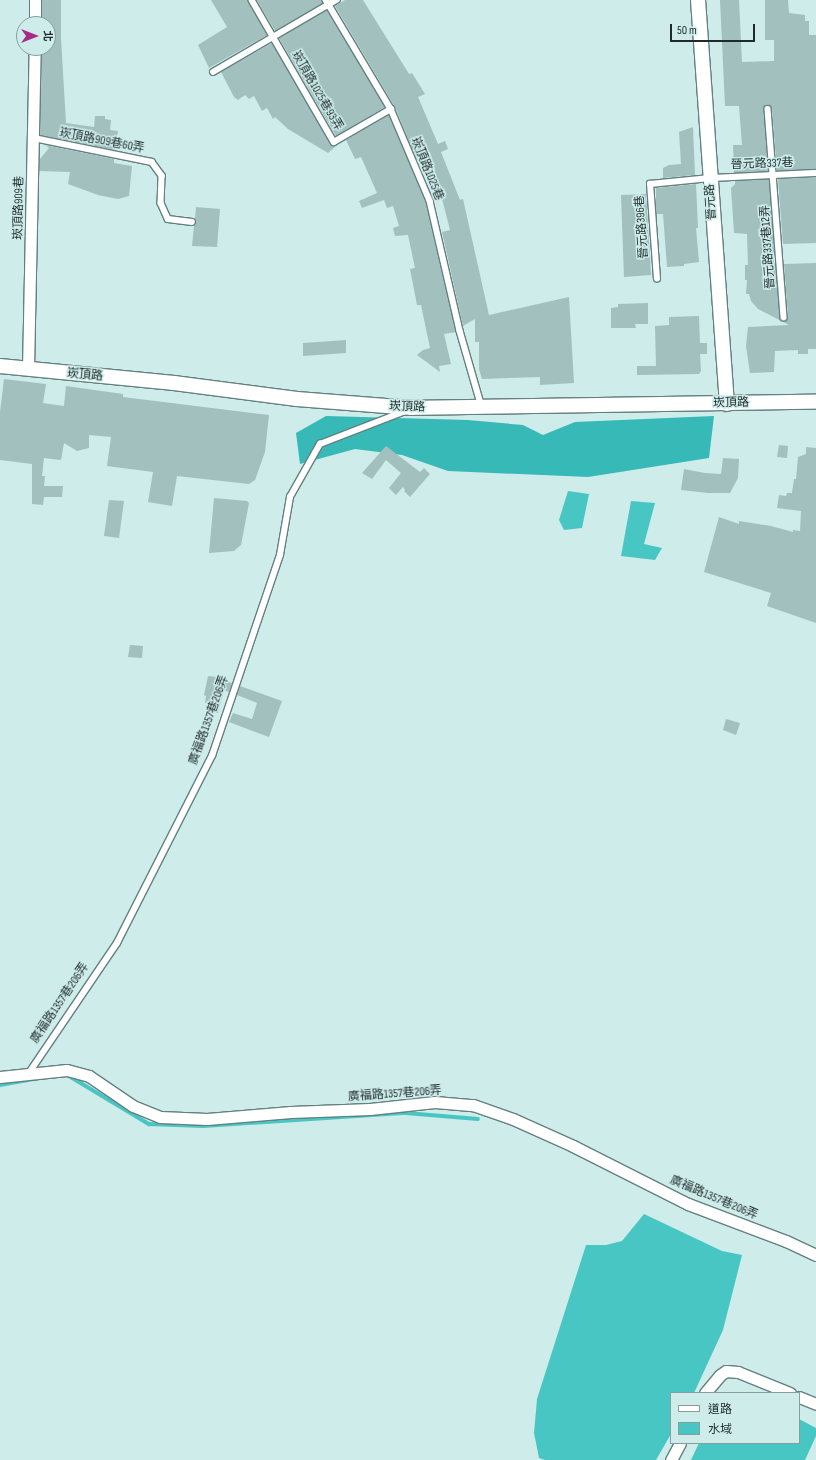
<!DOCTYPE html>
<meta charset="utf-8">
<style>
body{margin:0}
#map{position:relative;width:816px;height:1460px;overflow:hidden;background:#cdecea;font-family:"Sofia Sans Condensed","Noto Sans TC",sans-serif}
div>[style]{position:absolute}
.forest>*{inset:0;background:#37b9b7}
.water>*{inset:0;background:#48c6c3}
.stream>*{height:3.5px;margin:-1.75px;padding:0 1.75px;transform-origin:1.75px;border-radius:1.75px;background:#48c6c3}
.building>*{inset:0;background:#a2c0be}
.roads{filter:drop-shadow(1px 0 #64807f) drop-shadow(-1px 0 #64807f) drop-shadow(0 1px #64807f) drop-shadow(0 -1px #64807f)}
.service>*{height:5.5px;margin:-2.75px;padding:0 2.75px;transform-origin:2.75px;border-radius:2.75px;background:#fff}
.minor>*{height:11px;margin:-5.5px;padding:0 5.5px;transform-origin:5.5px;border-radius:5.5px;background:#fff}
.tertiary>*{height:14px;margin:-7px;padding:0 7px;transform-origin:7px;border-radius:7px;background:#fff}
span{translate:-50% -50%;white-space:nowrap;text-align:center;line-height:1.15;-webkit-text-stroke:3px #cdecea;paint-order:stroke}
.street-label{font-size:12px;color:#1f2a2a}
.legend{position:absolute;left:670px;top:1392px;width:130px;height:52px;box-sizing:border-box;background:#cdecea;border:1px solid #879e9d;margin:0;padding:5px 7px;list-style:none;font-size:12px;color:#1f2a2a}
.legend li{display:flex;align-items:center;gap:8px;height:20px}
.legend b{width:20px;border:1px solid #879e9d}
.north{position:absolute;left:16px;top:16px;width:40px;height:40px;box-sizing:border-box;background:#cdecea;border:1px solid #879e9d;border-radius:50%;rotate:90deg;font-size:11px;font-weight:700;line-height:16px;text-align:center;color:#1f2a2a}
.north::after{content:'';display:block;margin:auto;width:14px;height:18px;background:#a72c81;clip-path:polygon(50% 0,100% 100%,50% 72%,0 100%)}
.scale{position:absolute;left:670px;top:24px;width:85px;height:18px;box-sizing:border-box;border:2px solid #1f2a2a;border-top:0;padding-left:5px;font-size:12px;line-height:14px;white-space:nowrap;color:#1f2a2a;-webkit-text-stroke:3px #cdecea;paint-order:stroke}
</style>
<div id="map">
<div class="forest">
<i style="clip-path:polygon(326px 416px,468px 420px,523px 425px,543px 435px,575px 422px,714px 416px,709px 458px,588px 477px,448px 471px,402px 455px,355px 449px,300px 464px,296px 433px)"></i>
</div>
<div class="water">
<i style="clip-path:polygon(568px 491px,589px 494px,582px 528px,564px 530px,559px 520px)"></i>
<i style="clip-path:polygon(631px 501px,655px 503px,644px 544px,662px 548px,655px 560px,621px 556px)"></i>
<i style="clip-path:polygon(644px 1214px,722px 1251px,742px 1255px,723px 1330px,694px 1393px,671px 1393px,671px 1434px,656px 1460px,545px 1460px,539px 1458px,534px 1433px,537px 1399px,586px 1245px,606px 1245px,622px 1241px)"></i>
<i style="clip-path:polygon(799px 1419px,816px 1428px,816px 1436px,805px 1460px,691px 1460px,699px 1443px,799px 1443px)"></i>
</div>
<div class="stream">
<i style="left:66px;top:1074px;width:97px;rotate:31.1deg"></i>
<i style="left:149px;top:1124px;width:54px;rotate:2.1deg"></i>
<i style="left:203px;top:1126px;width:203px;rotate:-3.7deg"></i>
<i style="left:406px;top:1113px;width:72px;rotate:4.8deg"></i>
<i style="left:0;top:1085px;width:41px;rotate:-9.9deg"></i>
</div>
<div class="building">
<i style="clip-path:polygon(42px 0,61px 0,61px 38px,66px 123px,94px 127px,95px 116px,105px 116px,105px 119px,111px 120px,110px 130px,118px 131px,115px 150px,40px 135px,42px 48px,48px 48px,48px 24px,42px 24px)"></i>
<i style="clip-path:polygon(211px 0,248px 0,267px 35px,209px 68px,198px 45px,227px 27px)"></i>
<i style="clip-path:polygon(257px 0,321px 0,323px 3px,275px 31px)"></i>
<i style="clip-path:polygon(345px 0,363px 0,409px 74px,412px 73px,425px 94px,418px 97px,438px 144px,445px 141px,448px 149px,441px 152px,460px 200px,463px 199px,489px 315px,569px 297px,574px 383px,540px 385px,540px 377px,482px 379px,479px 369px,479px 342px,475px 342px,475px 319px,463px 326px,442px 232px,450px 230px,430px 152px,416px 155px,417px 161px,395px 107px,335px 6px)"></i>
<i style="clip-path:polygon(720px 0,739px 0,742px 62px,774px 61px,774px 40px,765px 40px,765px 0,788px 0,789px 13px,805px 15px,805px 21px,809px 21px,809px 35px,816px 35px,816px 169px,777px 171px,772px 109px,768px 105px,764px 109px,769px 171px,734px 173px,733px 145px,742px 145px,739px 106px,725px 106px)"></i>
<i style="clip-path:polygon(327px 10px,385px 107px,336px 136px,279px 38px)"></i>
<i style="clip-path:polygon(272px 43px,330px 144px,334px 146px,337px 145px,328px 153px,288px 129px,275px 117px,273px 119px,267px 108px,262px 111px,254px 96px,249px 99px,245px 95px,238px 100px,234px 97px,221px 72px)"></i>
<i style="clip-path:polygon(389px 115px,426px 202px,456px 332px,444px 334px,451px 364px,439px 366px,440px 372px,417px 355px,423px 350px,430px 348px,421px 305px,417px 305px,410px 269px,415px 268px,408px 235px,395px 236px,393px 228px,399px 226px,393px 206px,387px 208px,384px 200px,362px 208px,359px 201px,377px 193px,361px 157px,355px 159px,346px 140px)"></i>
<i style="clip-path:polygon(693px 127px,695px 175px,663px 178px,663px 168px,669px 165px,681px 164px,679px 132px)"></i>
<i style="clip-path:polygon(45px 145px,114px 159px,114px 163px,132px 166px,129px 196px,118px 199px,98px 195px,68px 184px,70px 172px,39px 171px,40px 159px,49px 148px)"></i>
<i style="clip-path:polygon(816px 177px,816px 243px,783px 244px,778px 179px)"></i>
<i style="clip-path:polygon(769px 179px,774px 244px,774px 264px,776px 264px,780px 318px,784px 321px,788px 317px,784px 264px,816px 263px,816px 349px,808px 349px,808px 354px,798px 354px,798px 350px,775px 351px,774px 372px,750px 373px,746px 346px,748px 327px,789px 325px,758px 309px,751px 301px,749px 294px,746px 294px,747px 280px,745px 280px,745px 265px,748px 265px,747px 234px,734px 233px,731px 188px,735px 184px,735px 181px)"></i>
<i style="clip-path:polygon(696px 184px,698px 228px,696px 228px,699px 262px,684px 264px,684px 266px,667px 267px,663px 214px,656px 214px,656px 188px)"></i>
<i style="clip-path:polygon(646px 194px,651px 275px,624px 277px,621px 195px)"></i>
<i style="clip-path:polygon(196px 207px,220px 209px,217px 247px,192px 246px,194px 226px,196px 222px,195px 219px)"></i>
<i style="clip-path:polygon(648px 303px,648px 324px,635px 324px,636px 328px,611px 328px,611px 308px,618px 307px,618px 304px)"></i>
<i style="clip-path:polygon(699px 316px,700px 343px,707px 343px,707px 354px,700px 354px,701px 371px,699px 374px,637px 375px,637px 366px,656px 366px,655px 326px,669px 325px,669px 317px)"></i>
<i style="clip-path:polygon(346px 340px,346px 353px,303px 356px,303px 343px)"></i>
<i style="clip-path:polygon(4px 379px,46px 384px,43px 403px,64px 406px,66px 386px,123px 394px,123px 397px,269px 415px,265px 452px,255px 480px,249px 484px,177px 476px,172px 506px,148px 502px,153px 472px,107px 466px,111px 437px,89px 435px,89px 448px,77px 451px,64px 443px,61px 460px,44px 458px,42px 476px,45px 476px,44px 486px,63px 486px,62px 497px,44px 497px,43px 505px,32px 504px,32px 464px,0 460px,0 412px)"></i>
<i style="clip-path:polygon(779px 445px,788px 446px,787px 458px,777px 457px)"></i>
<i style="clip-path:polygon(386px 446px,420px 472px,424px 468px,430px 474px,410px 497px,404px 491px,405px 490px,403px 487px,396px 495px,389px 488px,401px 473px,386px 460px,372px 479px,362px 473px)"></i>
<i style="clip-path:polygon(806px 447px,816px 448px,816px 623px,767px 606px,771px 593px,704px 572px,719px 517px,739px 524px,739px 521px,771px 526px,793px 532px,793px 530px,800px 531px,801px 511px,777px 508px,779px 495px,786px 496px,787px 493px,792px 493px,794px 479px,796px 479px,798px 457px,806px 454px)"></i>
<i style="clip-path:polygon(723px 458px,739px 459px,738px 478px,730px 493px,708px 493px,681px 490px,684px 469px,705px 473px,721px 474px)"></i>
<i style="clip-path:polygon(214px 498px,247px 501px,249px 503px,241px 545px,234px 551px,209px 553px)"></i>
<i style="clip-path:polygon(109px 500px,124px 501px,119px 538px,104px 536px)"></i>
<i style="clip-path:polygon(130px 645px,143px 646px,142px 658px,128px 657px)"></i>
<i style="clip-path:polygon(208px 676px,227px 678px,226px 681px,232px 683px,229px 692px,224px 690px,218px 713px,208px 711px,210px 704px,205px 703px,206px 696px,204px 695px)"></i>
<i style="clip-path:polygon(240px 686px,282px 701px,269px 737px,229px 722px,233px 713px,252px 719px,257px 703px,237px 695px)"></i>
<i style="clip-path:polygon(726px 719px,740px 723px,736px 735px,723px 730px)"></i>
</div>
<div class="roads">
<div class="service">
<i style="left:252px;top:0;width:164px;rotate:60deg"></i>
<i style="left:334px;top:142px;width:66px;rotate:-30.1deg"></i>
<i style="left:326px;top:0;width:127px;rotate:59.2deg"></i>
<i style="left:391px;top:109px;width:100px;rotate:67deg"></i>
<i style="left:430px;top:201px;width:133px;rotate:77deg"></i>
<i style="left:460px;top:331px;width:79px;rotate:73.9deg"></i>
<i style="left:213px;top:72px;width:143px;rotate:-30.3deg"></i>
<i style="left:768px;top:109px;width:209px;rotate:85.6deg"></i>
<i style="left:34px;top:138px;width:120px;rotate:11.5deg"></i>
<i style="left:152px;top:162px;width:17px;rotate:54deg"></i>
<i style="left:162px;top:176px;width:27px;rotate:92deg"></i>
<i style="left:161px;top:203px;width:17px;rotate:66deg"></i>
<i style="left:168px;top:219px;width:24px;rotate:7deg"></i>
<i style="left:657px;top:279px;width:95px;rotate:-94.2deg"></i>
<i style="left:650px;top:184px;width:60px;rotate:-5.7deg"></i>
<i style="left:710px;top:178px;width:106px;rotate:-2.7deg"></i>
<i style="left:29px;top:1073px;width:157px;rotate:-55.9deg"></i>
<i style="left:117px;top:943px;width:210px;rotate:-63.1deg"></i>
<i style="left:212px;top:756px;width:212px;rotate:-71.3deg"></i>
<i style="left:280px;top:555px;width:59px;rotate:-80.2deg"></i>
<i style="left:290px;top:497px;width:61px;rotate:-60.5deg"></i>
<i style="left:320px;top:444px;width:89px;rotate:-21.1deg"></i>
</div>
<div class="minor">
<i style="left:35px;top:24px;width:24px;rotate:-90deg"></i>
<i style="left:28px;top:369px;width:321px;rotate:-88.8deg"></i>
<i style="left:0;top:1077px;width:67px;rotate:-6deg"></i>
<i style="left:67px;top:1070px;width:23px;rotate:15deg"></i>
<i style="left:89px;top:1076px;width:53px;rotate:34.3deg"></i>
<i style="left:133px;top:1106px;width:29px;rotate:22deg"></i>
<i style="left:160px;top:1117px;width:47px;rotate:2.4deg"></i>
<i style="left:207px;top:1119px;width:84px;rotate:-4.8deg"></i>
<i style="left:291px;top:1112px;width:79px;rotate:-2.2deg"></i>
<i style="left:370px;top:1109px;width:65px;rotate:-6.1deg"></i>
<i style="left:435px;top:1102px;width:38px;rotate:5deg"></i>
<i style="left:473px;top:1105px;width:42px;rotate:19.3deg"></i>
<i style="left:513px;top:1119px;width:66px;rotate:24.2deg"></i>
<i style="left:573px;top:1146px;width:129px;rotate:26.8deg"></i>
<i style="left:688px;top:1204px;width:105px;rotate:20.7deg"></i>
<i style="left:786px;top:1241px;width:33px;rotate:25deg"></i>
<i style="left:705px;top:1393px;width:23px;rotate:-50deg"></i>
<i style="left:720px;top:1375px;width:7px;rotate:-34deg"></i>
<i style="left:726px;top:1371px;width:12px;rotate:5deg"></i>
<i style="left:738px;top:1372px;width:56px;rotate:22deg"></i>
<i style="left:799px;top:1397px;width:18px;rotate:22deg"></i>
<i style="left:671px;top:1460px;width:19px;rotate:-62deg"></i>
</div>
<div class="tertiary">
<i style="left:698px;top:0;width:405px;rotate:85.9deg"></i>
<i style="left:0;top:366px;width:175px;rotate:5.6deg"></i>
<i style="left:174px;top:383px;width:124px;rotate:7.4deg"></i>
<i style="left:297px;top:399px;width:115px;rotate:4.5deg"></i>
<i style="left:412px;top:408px;width:404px;rotate:-0.9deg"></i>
</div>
</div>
<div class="street-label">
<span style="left:317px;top:91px;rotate:60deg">崁頂路1025巷93弄</span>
<span style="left:102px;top:141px;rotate:11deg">崁頂路909巷60弄</span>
<span style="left:762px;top:164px;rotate:-2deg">晉元路337巷</span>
<span style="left:427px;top:169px;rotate:68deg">崁頂路1025巷</span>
<span style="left:711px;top:202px;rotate:-94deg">晉元路</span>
<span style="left:19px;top:208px;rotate:-89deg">崁頂路909巷</span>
<span style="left:642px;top:227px;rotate:-94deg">晉元路396巷</span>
<span style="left:768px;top:247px;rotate:-94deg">晉元路337巷12弄</span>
<span style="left:85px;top:375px;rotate:5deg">崁頂路</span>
<span style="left:731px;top:403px;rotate:-1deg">崁頂路</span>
<span style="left:407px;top:407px;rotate:2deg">崁頂路</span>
<span style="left:209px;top:720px;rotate:-70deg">廣福路1357巷206弄</span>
<span style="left:60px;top:1003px;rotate:-56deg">廣福路1357巷206弄</span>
<span style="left:395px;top:1094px;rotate:-4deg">廣福路1357巷206弄</span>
<span style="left:714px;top:1198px;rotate:23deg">廣福路1357巷206弄</span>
</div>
<ul class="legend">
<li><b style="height:5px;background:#fff"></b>道路</li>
<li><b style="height:11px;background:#48c6c3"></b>水域</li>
</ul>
<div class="north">北</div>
<div class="scale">50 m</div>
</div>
